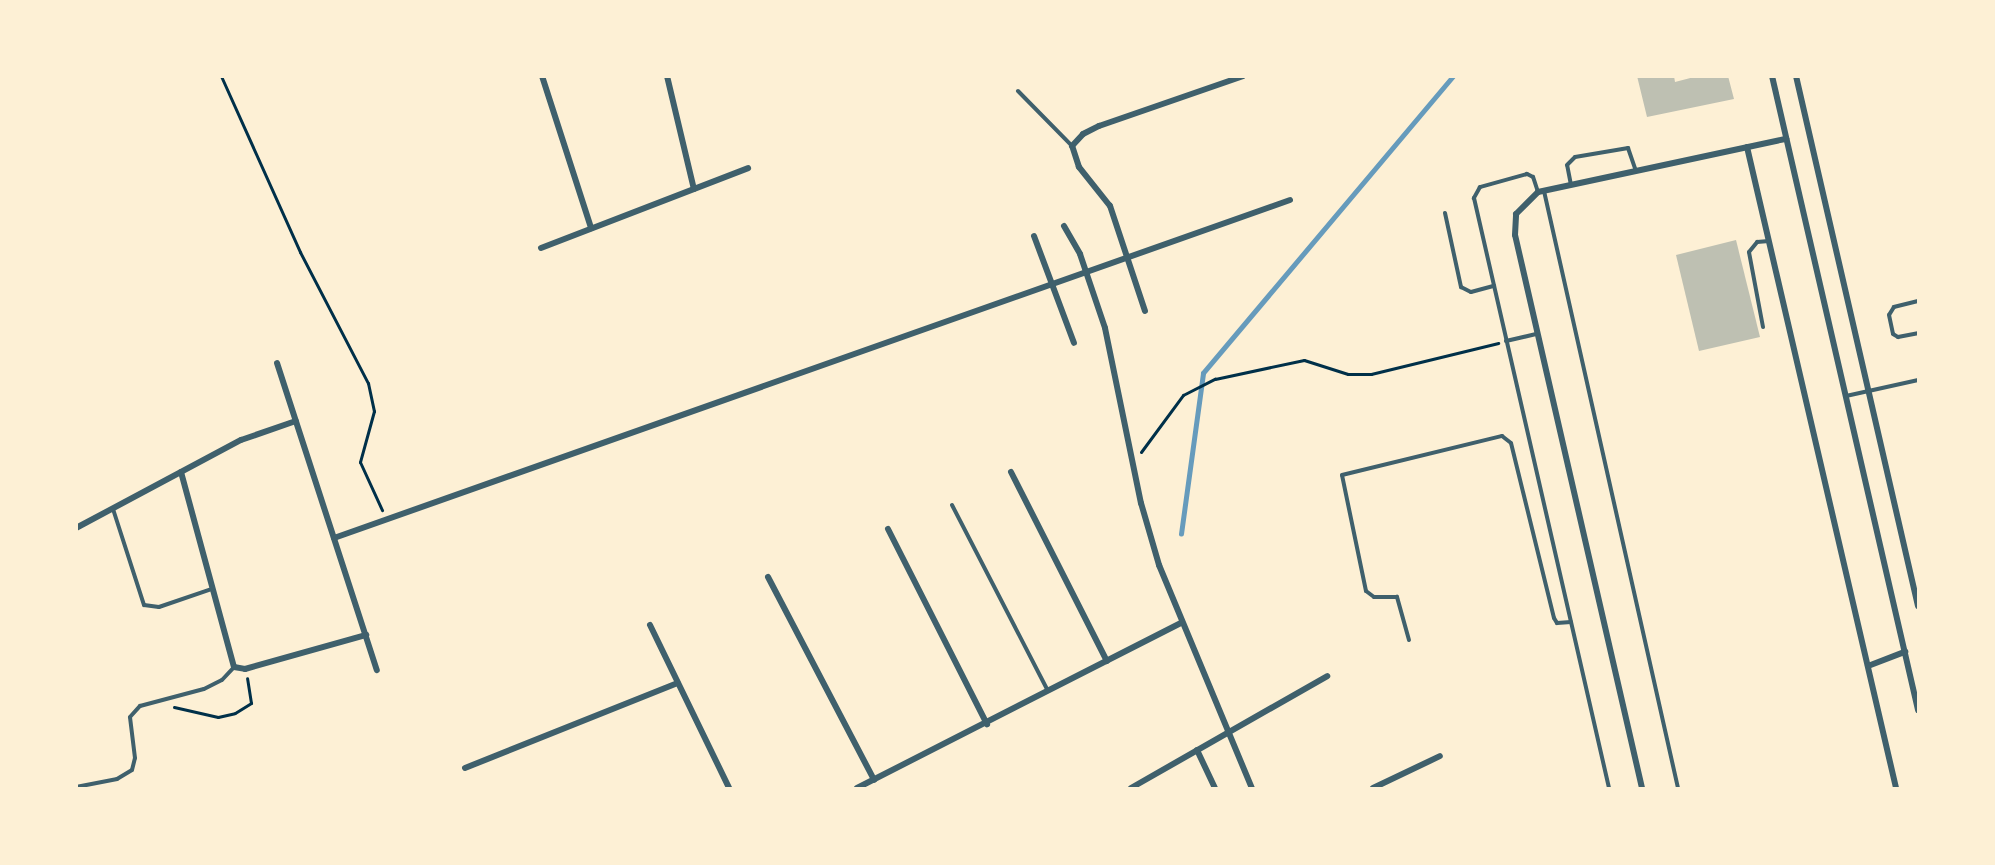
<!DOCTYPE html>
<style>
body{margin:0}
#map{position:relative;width:1995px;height:865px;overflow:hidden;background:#fdf0d5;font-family:"Noto Sans",sans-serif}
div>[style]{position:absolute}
.stream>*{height:4.5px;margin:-2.25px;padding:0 2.25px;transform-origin:2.25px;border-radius:2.25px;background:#669bbc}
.building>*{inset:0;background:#bec0b2}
.path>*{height:3px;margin:-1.5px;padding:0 1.5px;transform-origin:1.5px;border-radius:1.5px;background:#003049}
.service>*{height:4px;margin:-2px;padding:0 2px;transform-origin:2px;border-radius:2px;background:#3f606c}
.minor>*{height:6px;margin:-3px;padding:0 3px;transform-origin:3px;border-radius:3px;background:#3f606c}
span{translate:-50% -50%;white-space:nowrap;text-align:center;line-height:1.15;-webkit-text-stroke:6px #fdf0d5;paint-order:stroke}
.frame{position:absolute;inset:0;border:78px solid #fdf0d5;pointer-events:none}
</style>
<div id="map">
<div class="stream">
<i style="left:1181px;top:534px;width:162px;rotate:-82.2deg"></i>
<i style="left:1203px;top:373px;width:388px;rotate:-49.9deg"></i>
</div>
<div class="building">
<i style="clip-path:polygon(1637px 76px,1674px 76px,1675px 82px,1698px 76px,1728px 76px,1734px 99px,1647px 117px)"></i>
<i style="clip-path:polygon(1736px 240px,1760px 337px,1699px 351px,1676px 255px)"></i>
</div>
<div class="path">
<i style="left:221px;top:76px;width:193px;rotate:65.8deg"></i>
<i style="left:300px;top:252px;width:148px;rotate:62.6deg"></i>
<i style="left:368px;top:383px;width:29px;rotate:78deg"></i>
<i style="left:374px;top:411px;width:53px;rotate:105.4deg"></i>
<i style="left:360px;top:462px;width:53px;rotate:65.4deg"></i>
<i style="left:1141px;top:452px;width:71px;rotate:-53.6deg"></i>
<i style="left:1183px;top:395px;width:36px;rotate:-27deg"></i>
<i style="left:1215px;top:379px;width:91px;rotate:-12.1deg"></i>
<i style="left:1304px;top:360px;width:46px;rotate:17.7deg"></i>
<i style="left:1348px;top:374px;width:23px"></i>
<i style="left:1371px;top:374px;width:131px;rotate:-13.7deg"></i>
<i style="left:174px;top:707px;width:45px;rotate:12.8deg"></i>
<i style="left:218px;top:717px;width:17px;rotate:-13deg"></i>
<i style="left:235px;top:713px;width:19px;rotate:-32deg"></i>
<i style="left:251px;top:703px;width:25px;rotate:-99deg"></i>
</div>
<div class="service">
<i style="left:1018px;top:91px;width:77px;rotate:45.5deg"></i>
<i style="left:1571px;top:185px;width:20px;rotate:-101deg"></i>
<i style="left:1567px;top:165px;width:11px;rotate:-45deg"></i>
<i style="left:1575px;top:157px;width:54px;rotate:-9.6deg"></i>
<i style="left:1628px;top:148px;width:24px;rotate:71deg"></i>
<i style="left:1544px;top:191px;width:612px;rotate:77.35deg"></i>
<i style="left:1538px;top:192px;width:16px;rotate:-108deg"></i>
<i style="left:1533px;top:177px;width:7px;rotate:-153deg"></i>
<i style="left:1527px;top:174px;width:49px;rotate:164.5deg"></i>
<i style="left:1480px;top:187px;width:13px;rotate:119deg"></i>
<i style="left:1474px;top:198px;width:605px;rotate:77.11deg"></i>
<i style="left:1445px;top:213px;width:76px;rotate:77.8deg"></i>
<i style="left:1461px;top:287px;width:11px;rotate:27deg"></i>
<i style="left:1471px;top:292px;width:24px;rotate:-15deg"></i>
<i style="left:1918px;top:301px;width:25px;rotate:166deg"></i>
<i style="left:1894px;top:307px;width:9px;rotate:122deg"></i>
<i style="left:1889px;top:315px;width:19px;rotate:78deg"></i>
<i style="left:1893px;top:334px;width:6px;rotate:31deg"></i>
<i style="left:1898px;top:337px;width:20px;rotate:-11deg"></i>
<i style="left:1763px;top:327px;width:76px;rotate:-100.6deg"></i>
<i style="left:1749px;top:252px;width:13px;rotate:-51deg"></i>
<i style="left:1757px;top:242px;width:12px;rotate:-5deg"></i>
<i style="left:1506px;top:341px;width:32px;rotate:-13deg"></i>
<i style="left:1846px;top:396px;width:74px;rotate:-12.5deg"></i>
<i style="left:952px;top:505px;width:209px;rotate:62.7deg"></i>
<i style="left:113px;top:509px;width:101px;rotate:72.1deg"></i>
<i style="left:144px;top:605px;width:15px;rotate:8deg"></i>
<i style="left:159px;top:607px;width:56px;rotate:-18.8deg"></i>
<i style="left:1409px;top:640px;width:45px;rotate:-105.6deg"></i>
<i style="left:1397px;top:597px;width:23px;rotate:180deg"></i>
<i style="left:1374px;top:597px;width:10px;rotate:-143deg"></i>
<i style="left:1366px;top:591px;width:118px;rotate:-101.7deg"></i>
<i style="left:1342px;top:475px;width:165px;rotate:-13.7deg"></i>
<i style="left:1502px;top:436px;width:11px;rotate:38deg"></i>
<i style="left:1511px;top:443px;width:180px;rotate:76.2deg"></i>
<i style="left:1554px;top:618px;width:6px;rotate:59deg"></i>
<i style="left:1557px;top:623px;width:14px;rotate:-4deg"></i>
<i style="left:76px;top:787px;width:42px;rotate:-11deg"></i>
<i style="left:117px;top:779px;width:17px;rotate:-31deg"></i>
<i style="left:132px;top:770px;width:12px;rotate:-76deg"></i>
<i style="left:135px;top:758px;width:41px;rotate:-97deg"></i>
<i style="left:130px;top:717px;width:15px;rotate:-48deg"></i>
<i style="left:140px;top:706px;width:66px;rotate:-14.9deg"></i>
<i style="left:204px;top:689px;width:20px;rotate:-27deg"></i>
<i style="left:222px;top:680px;width:18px;rotate:-47deg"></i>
</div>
<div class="minor">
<i style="left:542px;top:76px;width:160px;rotate:72.1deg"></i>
<i style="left:667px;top:76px;width:116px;rotate:76.6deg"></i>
<i style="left:1772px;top:76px;width:651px;rotate:77.03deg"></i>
<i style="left:1796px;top:76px;width:544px;rotate:77.04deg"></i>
<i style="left:1747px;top:147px;width:658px;rotate:76.91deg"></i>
<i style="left:1064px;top:226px;width:32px;rotate:60deg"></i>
<i style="left:1080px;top:254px;width:78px;rotate:71.3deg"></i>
<i style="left:1105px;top:328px;width:179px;rotate:78.4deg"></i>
<i style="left:1141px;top:503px;width:65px;rotate:73.8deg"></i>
<i style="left:1159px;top:565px;width:242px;rotate:67.4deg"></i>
<i style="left:1034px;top:236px;width:114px;rotate:69.5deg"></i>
<i style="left:541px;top:248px;width:222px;rotate:-21.1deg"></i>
<i style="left:1145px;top:311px;width:111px;rotate:-108.4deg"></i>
<i style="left:1110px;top:206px;width:50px;rotate:-128.5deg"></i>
<i style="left:1079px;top:167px;width:22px;rotate:-108deg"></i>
<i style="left:1072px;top:146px;width:16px;rotate:-47deg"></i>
<i style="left:1083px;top:134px;width:18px;rotate:-27deg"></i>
<i style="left:1099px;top:126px;width:152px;rotate:-19.1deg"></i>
<i style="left:277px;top:363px;width:323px;rotate:72deg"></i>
<i style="left:181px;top:472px;width:202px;rotate:74.8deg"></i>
<i style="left:234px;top:667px;width:11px;rotate:10deg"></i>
<i style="left:245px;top:669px;width:126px;rotate:-15.7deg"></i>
<i style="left:1011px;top:472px;width:212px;rotate:63.1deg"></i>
<i style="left:76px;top:528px;width:187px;rotate:-28.1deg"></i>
<i style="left:241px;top:440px;width:58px;rotate:-19.1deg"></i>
<i style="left:888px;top:529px;width:219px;rotate:63.1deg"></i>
<i style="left:334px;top:538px;width:1014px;rotate:-19.47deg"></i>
<i style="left:768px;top:577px;width:229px;rotate:62.4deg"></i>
<i style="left:650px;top:625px;width:181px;rotate:64.1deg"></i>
<i style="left:1868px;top:666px;width:40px;rotate:-21deg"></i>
<i style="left:1197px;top:750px;width:42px;rotate:64.7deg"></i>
<i style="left:465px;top:768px;width:229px;rotate:-21.8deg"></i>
<i style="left:857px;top:788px;width:364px;rotate:-27deg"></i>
<i style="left:1131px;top:788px;width:226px;rotate:-29.7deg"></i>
<i style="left:1373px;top:788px;width:74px;rotate:-25.5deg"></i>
<i style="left:1642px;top:788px;width:567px;rotate:-102.93deg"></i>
<i style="left:1515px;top:235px;width:21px;rotate:-87deg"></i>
<i style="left:1516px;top:214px;width:31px;rotate:-45deg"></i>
<i style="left:1538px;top:192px;width:254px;rotate:-12.1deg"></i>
</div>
<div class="frame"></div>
</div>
